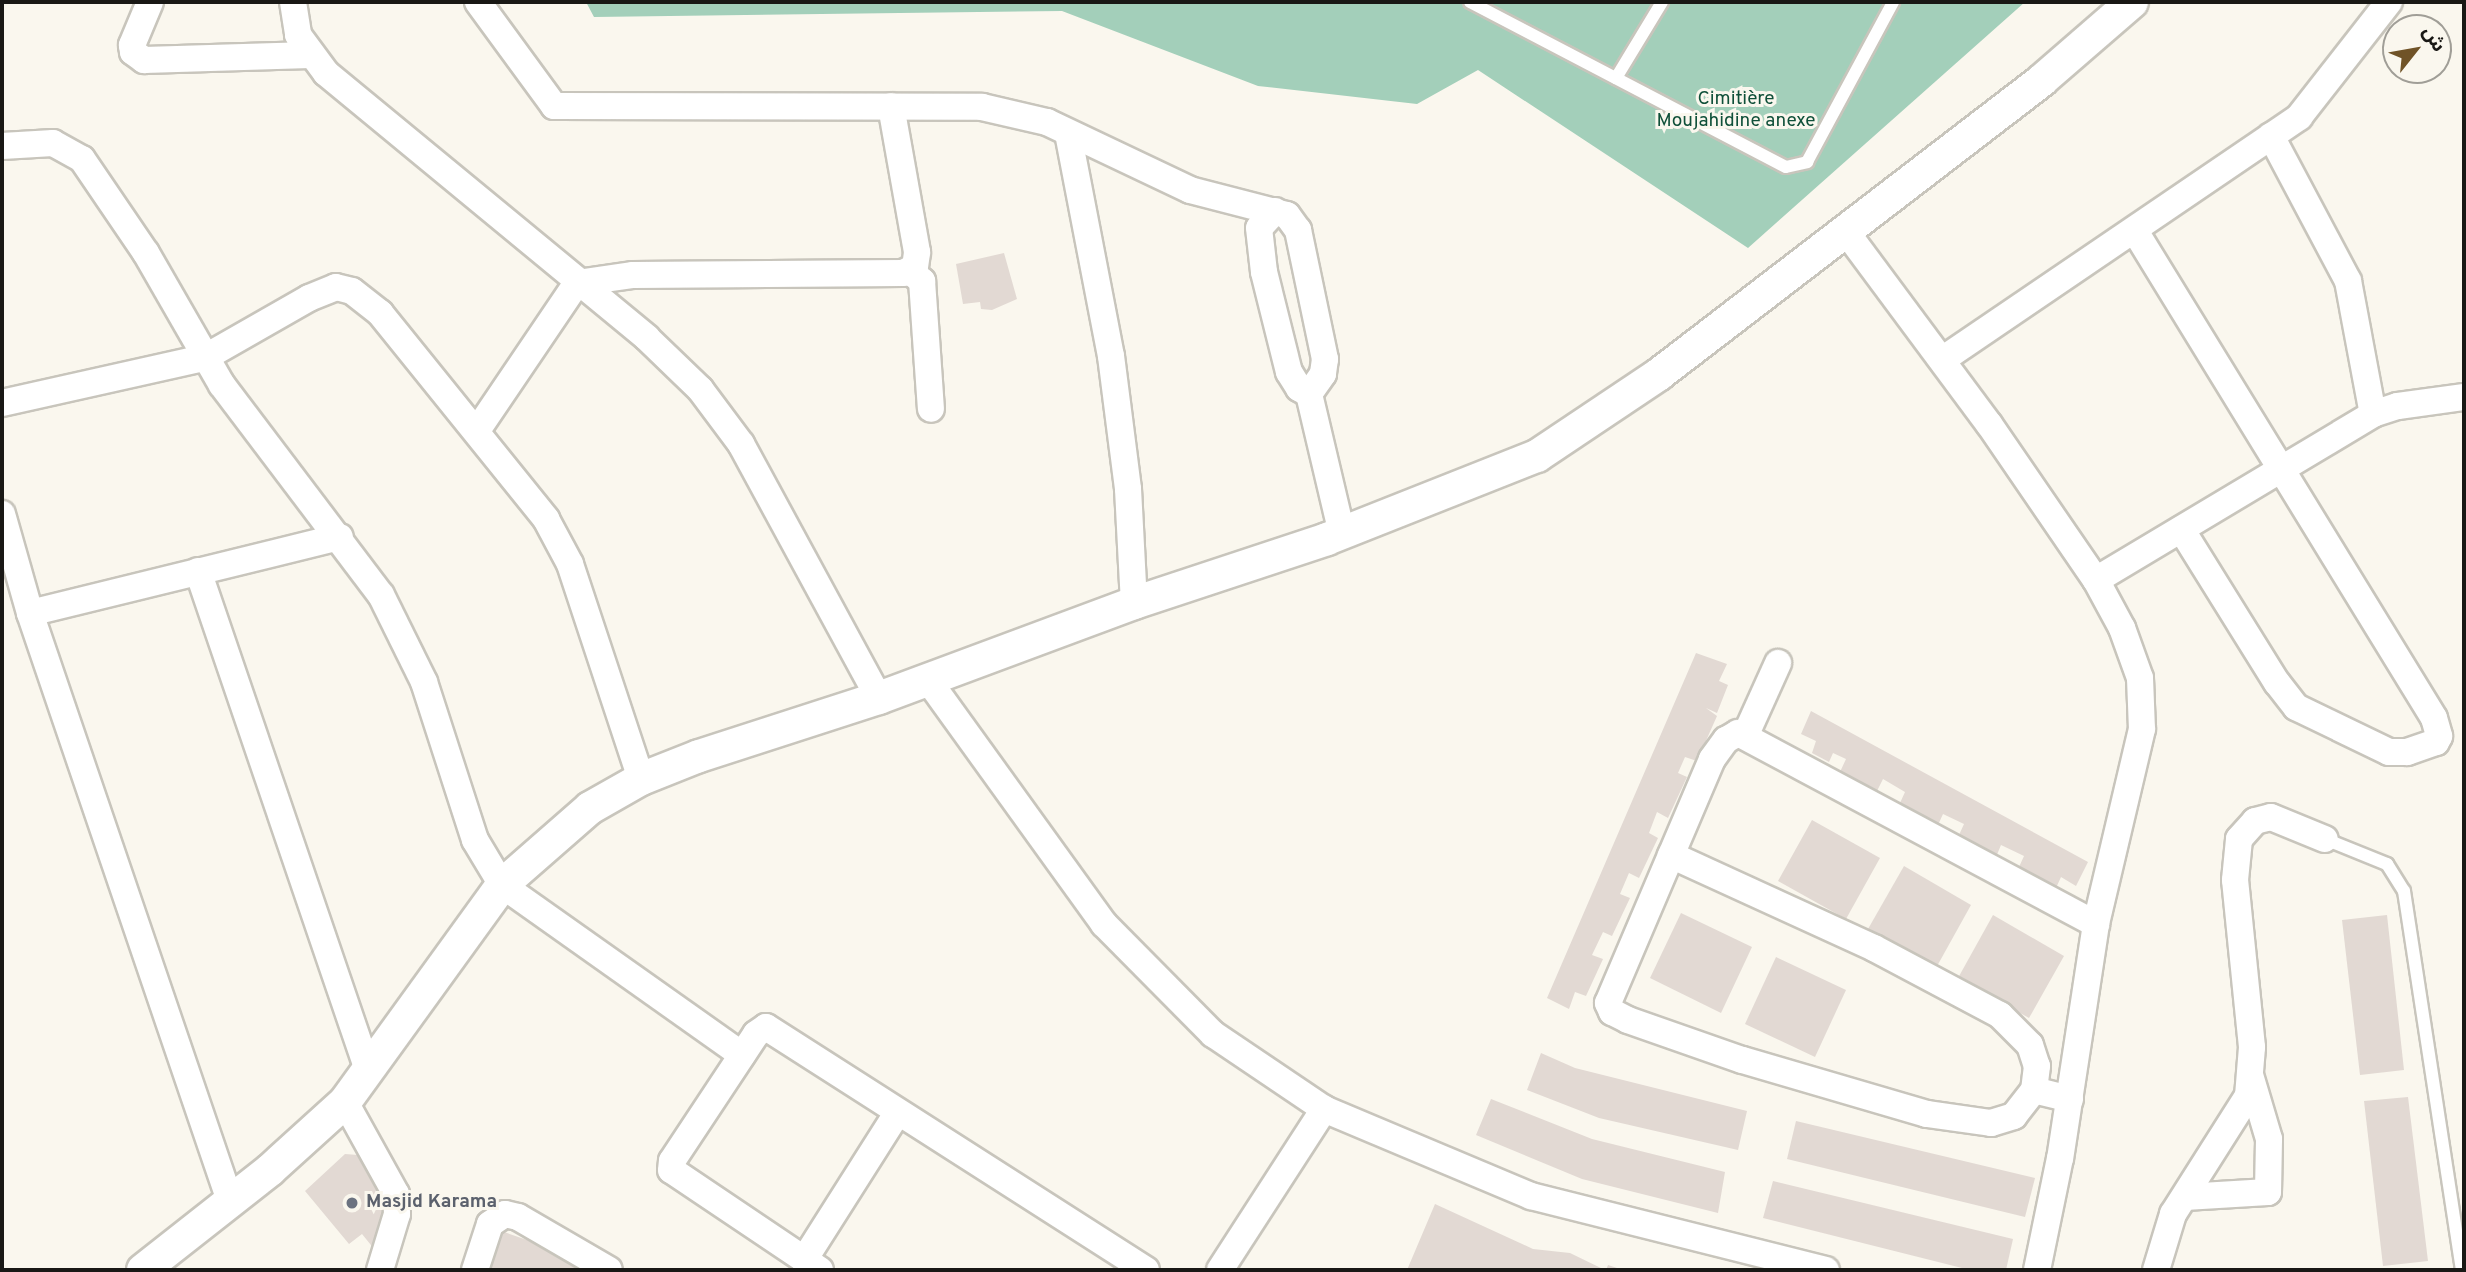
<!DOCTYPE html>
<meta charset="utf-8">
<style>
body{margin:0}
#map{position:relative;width:2466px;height:1272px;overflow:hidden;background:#faf7ee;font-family:Overpass,"Noto Sans Arabic",sans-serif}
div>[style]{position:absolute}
.green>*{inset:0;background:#a3cfba}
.building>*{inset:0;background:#e2d9d3}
.roads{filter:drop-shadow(2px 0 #c8c5bc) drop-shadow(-2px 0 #c8c5bc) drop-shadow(0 2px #c8c5bc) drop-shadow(0 -2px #c8c5bc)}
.service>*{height:12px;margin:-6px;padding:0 6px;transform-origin:6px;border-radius:6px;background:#fff}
.minor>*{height:26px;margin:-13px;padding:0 13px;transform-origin:13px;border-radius:13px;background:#fff}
.tertiary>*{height:32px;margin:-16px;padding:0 16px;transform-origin:16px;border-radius:16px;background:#fff}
.dots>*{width:19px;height:19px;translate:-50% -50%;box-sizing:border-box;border:4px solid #faf7ee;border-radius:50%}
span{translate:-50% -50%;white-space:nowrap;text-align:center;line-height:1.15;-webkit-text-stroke:6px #faf7ee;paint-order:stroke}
.park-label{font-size:19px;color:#0f5039}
.worship-label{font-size:19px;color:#5b616d;font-weight:700}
.left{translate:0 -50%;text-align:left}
.frame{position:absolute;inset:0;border:4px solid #191815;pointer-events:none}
.north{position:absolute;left:2382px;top:14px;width:70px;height:70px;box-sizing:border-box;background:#faf7ee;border:2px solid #a09e97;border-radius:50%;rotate:59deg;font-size:19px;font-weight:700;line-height:28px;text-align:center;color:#191815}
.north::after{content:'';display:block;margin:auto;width:24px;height:32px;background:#705327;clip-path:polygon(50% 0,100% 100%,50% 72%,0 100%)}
</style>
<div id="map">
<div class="green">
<i style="clip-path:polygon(586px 2px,2025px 2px,1748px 248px,1478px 70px,1417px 104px,1258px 86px,1062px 11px,594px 17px)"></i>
</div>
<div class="building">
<i style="clip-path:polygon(1004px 253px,1017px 299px,992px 310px,981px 309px,980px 302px,963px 304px,956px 264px)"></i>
<i style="clip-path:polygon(1696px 653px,1727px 664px,1719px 681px,1728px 685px,1717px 713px,1706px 708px,1717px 716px,1697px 761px,1685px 757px,1678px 773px,1687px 777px,1668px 818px,1657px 812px,1649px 833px,1658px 838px,1639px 878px,1629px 873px,1620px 894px,1630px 898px,1612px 936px,1603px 932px,1592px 955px,1603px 959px,1586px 996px,1575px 992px,1569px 1009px,1547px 998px)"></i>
<i style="clip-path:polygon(1811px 711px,2088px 862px,2076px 886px,2061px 877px,2056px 888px,2019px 867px,2024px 856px,2001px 845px,1996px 857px,1959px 835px,1964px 824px,1943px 814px,1938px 825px,1900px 803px,1905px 792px,1883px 779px,1877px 791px,1840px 772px,1846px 759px,1833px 753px,1829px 762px,1812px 753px,1816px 741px,1801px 734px)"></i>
<i style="clip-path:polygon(1812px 820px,1880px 858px,1846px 919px,1778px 881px)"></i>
<i style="clip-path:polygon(1904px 866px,1971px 905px,1936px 968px,1868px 929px)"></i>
<i style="clip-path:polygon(1681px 913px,1752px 947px,1721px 1013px,1650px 978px)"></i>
<i style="clip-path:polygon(1993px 915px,2064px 956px,2029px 1018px,1958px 978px)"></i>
<i style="clip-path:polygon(2387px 915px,2404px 1070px,2360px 1075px,2342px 920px)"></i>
<i style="clip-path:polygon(1776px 957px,1846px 990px,1815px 1057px,1745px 1024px)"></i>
<i style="clip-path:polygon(1541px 1053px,1575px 1068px,1747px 1111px,1738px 1150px,1599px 1118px,1527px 1090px)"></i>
<i style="clip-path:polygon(2408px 1097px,2428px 1261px,2383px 1266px,2364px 1101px)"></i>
<i style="clip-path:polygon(1491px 1099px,1592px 1139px,1725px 1172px,1718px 1213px,1582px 1179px,1476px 1135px)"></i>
<i style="clip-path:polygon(1796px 1121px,2035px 1178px,2025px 1217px,1787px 1159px)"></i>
<i style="clip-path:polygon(345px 1154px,358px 1155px,397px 1214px,379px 1255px,362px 1234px,349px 1244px,305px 1191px)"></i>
<i style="clip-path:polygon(1773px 1181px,2013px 1239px,2006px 1270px,1966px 1269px,1763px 1218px)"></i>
<i style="clip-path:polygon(1435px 1204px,1533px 1249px,1570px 1253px,1605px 1270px,1407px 1270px)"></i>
<i style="clip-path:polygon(498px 1230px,583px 1259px,581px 1270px,486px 1270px)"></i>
<i style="clip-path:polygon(1608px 1265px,1623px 1270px,1606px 1270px)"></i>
</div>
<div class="roads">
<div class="service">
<i style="left:1470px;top:2px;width:356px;rotate:27.6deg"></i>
<i style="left:1786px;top:167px;width:22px;rotate:-13deg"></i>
<i style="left:1807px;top:162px;width:182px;rotate:-61.7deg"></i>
<i style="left:1616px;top:78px;width:89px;rotate:-58.8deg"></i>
<i style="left:2325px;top:839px;width:67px;rotate:22deg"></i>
<i style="left:2387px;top:864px;width:32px;rotate:58deg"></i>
<i style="left:2404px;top:891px;width:383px;rotate:81.3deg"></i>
</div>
<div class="minor">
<i style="left:150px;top:2px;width:47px;rotate:112.7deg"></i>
<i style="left:132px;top:45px;width:7px;rotate:82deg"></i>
<i style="left:133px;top:52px;width:14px;rotate:36deg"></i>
<i style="left:144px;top:60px;width:166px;rotate:-1.7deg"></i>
<i style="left:293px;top:2px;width:33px;rotate:81deg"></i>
<i style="left:298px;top:35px;width:47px;rotate:53.6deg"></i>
<i style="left:326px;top:73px;width:416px;rotate:39.5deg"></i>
<i style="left:647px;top:338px;width:74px;rotate:43.9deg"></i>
<i style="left:700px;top:389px;width:69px;rotate:53.3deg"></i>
<i style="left:741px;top:444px;width:289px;rotate:61.5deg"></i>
<i style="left:478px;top:2px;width:129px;rotate:53.8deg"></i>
<i style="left:554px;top:106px;width:428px;rotate:0.1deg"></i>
<i style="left:982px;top:107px;width:67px;rotate:13deg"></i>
<i style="left:1047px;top:122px;width:158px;rotate:25.4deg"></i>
<i style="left:1190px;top:190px;width:100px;rotate:14.5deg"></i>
<i style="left:1287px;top:215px;width:19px;rotate:54deg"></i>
<i style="left:1298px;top:230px;width:132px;rotate:78.2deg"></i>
<i style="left:1325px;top:359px;width:15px;rotate:98deg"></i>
<i style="left:1323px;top:374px;width:24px;rotate:125deg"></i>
<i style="left:1309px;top:394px;width:144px;rotate:76.7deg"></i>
<i style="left:1068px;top:133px;width:227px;rotate:79.1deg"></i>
<i style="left:1111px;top:356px;width:134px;rotate:82.7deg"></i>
<i style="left:1128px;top:489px;width:114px;rotate:87deg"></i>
<i style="left:2271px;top:136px;width:164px;rotate:62deg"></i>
<i style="left:2348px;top:281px;width:135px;rotate:79.4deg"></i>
<i style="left:2px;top:146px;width:51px;rotate:-3.4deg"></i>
<i style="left:53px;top:143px;width:33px;rotate:29deg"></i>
<i style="left:82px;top:159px;width:114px;rotate:55.8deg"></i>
<i style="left:146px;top:253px;width:152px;rotate:60.1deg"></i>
<i style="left:222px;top:385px;width:263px;rotate:52.9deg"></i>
<i style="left:381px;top:595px;width:97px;rotate:63.7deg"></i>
<i style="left:424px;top:682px;width:166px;rotate:72.1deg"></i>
<i style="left:475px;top:840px;width:52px;rotate:59deg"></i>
<i style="left:502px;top:885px;width:294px;rotate:35.3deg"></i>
<i style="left:1275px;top:211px;width:23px;rotate:133deg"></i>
<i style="left:1259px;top:228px;width:44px;rotate:83.5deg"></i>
<i style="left:1264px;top:272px;width:103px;rotate:76deg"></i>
<i style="left:1289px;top:372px;width:19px;rotate:58deg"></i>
<i style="left:1299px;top:388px;width:12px;rotate:31deg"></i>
<i style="left:1844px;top:229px;width:243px;rotate:53.4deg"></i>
<i style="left:1989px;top:424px;width:189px;rotate:55.6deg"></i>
<i style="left:2096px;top:580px;width:55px;rotate:61.6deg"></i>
<i style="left:2122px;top:628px;width:53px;rotate:70.2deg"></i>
<i style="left:2140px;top:678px;width:51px;rotate:87.8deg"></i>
<i style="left:2142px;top:729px;width:200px;rotate:103.3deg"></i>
<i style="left:2096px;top:924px;width:237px;rotate:98.7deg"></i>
<i style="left:2060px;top:1158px;width:114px;rotate:101.6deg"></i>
<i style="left:2135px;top:231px;width:571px;rotate:58.45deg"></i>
<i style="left:2434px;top:718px;width:19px;rotate:74deg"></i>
<i style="left:2439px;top:736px;width:7px;rotate:117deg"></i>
<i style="left:2436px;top:742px;width:31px;rotate:161deg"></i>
<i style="left:2407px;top:752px;width:18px;rotate:180deg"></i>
<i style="left:2389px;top:752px;width:103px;rotate:-154.2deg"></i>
<i style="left:2296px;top:707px;width:31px;rotate:-128deg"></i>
<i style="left:2277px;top:683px;width:181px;rotate:-121.9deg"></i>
<i style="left:910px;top:271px;width:16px;rotate:40deg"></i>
<i style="left:922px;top:281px;width:128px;rotate:86deg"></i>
<i style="left:1942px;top:360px;width:432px;rotate:-34.2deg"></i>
<i style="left:2299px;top:117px;width:146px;rotate:-52deg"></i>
<i style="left:2px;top:403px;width:207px;rotate:-12.6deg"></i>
<i style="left:204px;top:358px;width:121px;rotate:-29.7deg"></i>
<i style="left:309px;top:298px;width:29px;rotate:-22deg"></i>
<i style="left:336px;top:287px;width:16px;rotate:14deg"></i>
<i style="left:352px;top:291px;width:36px;rotate:38deg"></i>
<i style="left:380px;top:313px;width:265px;rotate:51.1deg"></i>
<i style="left:546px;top:519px;width:51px;rotate:61.9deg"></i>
<i style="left:570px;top:564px;width:226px;rotate:71.7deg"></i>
<i style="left:478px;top:429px;width:176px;rotate:-55.9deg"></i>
<i style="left:577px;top:283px;width:57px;rotate:-8.1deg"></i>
<i style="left:633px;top:275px;width:270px;rotate:-0.4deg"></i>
<i style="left:903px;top:273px;width:13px;rotate:-27deg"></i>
<i style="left:915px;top:267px;width:15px;rotate:-82deg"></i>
<i style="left:917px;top:252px;width:148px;rotate:-100.1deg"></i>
<i style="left:2px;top:514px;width:103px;rotate:74.2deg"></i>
<i style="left:30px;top:613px;width:621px;rotate:71.21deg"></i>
<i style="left:198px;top:571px;width:527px;rotate:71.19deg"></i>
<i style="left:2096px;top:580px;width:323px;rotate:-30.9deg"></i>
<i style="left:2373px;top:414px;width:26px;rotate:-18deg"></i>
<i style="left:2398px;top:406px;width:67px;rotate:-7.8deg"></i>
<i style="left:30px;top:613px;width:319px;rotate:-13.8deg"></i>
<i style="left:928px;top:680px;width:301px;rotate:54.2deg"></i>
<i style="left:1104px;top:924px;width:155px;rotate:45.3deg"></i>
<i style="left:1213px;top:1034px;width:134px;rotate:34deg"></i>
<i style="left:1324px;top:1109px;width:225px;rotate:22.8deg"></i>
<i style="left:1531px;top:1196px;width:304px;rotate:14.1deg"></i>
<i style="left:1746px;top:734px;width:78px;rotate:-65.7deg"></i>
<i style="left:1671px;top:855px;width:223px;rotate:24.6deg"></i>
<i style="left:1874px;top:948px;width:143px;rotate:28deg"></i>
<i style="left:2000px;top:1015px;width:42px;rotate:45deg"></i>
<i style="left:2030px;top:1045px;width:22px;rotate:72deg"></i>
<i style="left:2037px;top:1066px;width:24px;rotate:97deg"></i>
<i style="left:2070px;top:1099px;width:37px;rotate:-166deg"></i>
<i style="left:2034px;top:1090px;width:33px;rotate:128deg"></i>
<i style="left:2014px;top:1116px;width:24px;rotate:163deg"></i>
<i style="left:1991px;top:1123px;width:65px;rotate:-172deg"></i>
<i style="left:1927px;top:1114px;width:193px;rotate:-163.7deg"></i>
<i style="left:1742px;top:1060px;width:121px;rotate:-160.7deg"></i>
<i style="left:1628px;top:1020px;width:18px;rotate:-153deg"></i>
<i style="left:1612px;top:1012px;width:10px;rotate:-114deg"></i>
<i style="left:1608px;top:1003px;width:265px;rotate:-66.9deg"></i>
<i style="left:1712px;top:759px;width:24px;rotate:-54deg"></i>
<i style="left:1726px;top:740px;width:14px;rotate:-30deg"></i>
<i style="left:1738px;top:733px;width:406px;rotate:28.1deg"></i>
<i style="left:345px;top:1102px;width:105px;rotate:61deg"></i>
<i style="left:396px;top:1194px;width:20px;rotate:87deg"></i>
<i style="left:397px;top:1214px;width:59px;rotate:106.9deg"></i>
<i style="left:2185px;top:1197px;width:83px;rotate:-3.4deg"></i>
<i style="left:2268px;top:1192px;width:53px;rotate:-88.9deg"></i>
<i style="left:2269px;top:1139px;width:67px;rotate:-106.5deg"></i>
<i style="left:804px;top:1260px;width:175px;rotate:-57.6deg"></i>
<i style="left:475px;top:1270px;width:48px;rotate:-71.9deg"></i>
<i style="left:490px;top:1224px;width:18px;rotate:-34deg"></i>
<i style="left:505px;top:1214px;width:13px;rotate:13deg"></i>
<i style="left:518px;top:1217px;width:105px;rotate:30.2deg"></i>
<i style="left:820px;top:1270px;width:179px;rotate:-146.1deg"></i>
<i style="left:671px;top:1170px;width:9px;rotate:-84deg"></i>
<i style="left:672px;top:1161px;width:152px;rotate:-56.5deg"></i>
<i style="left:756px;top:1034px;width:12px;rotate:-35deg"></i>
<i style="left:766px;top:1027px;width:451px;rotate:32.6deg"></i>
<i style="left:1220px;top:1270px;width:192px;rotate:-57.1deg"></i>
<i style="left:2156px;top:1270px;width:59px;rotate:-73.1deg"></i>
<i style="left:2173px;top:1214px;width:140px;rotate:-57.6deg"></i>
<i style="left:2248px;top:1096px;width:49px;rotate:-85.3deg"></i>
<i style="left:2252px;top:1047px;width:168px;rotate:-95.8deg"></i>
<i style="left:2235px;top:880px;width:41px;rotate:-84.4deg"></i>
<i style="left:2239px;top:839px;width:24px;rotate:-48deg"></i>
<i style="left:2255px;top:821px;width:16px;rotate:-14deg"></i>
<i style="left:2271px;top:817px;width:58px;rotate:22.2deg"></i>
</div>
<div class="tertiary">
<i style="left:143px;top:1270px;width:162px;rotate:-38.2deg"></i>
<i style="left:270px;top:1170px;width:101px;rotate:-42.2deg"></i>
<i style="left:345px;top:1102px;width:268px;rotate:-54.1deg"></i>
<i style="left:502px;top:885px;width:117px;rotate:-41.2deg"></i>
<i style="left:590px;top:808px;width:59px;rotate:-29.6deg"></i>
<i style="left:641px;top:779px;width:62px;rotate:-21.6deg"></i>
<i style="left:699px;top:756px;width:189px;rotate:-17.9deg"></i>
<i style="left:879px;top:698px;width:272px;rotate:-20.4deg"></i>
<i style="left:1134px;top:603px;width:203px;rotate:-18.3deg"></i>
<i style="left:1327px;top:539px;width:226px;rotate:-21.6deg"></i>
<i style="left:1537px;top:456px;width:146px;rotate:-33.8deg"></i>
<i style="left:1658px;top:375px;width:484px;rotate:-37.5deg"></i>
<i style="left:2042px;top:80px;width:119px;rotate:-40.9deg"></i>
</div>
</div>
<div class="dots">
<i style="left:352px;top:1203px;background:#6b7280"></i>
</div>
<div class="park-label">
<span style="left:1736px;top:111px">Cimitière<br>Moujahidine anexe</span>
</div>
<div class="worship-label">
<span class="left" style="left:366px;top:1203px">Masjid Karama</span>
</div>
<div class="frame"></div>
<div class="north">ش</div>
</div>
